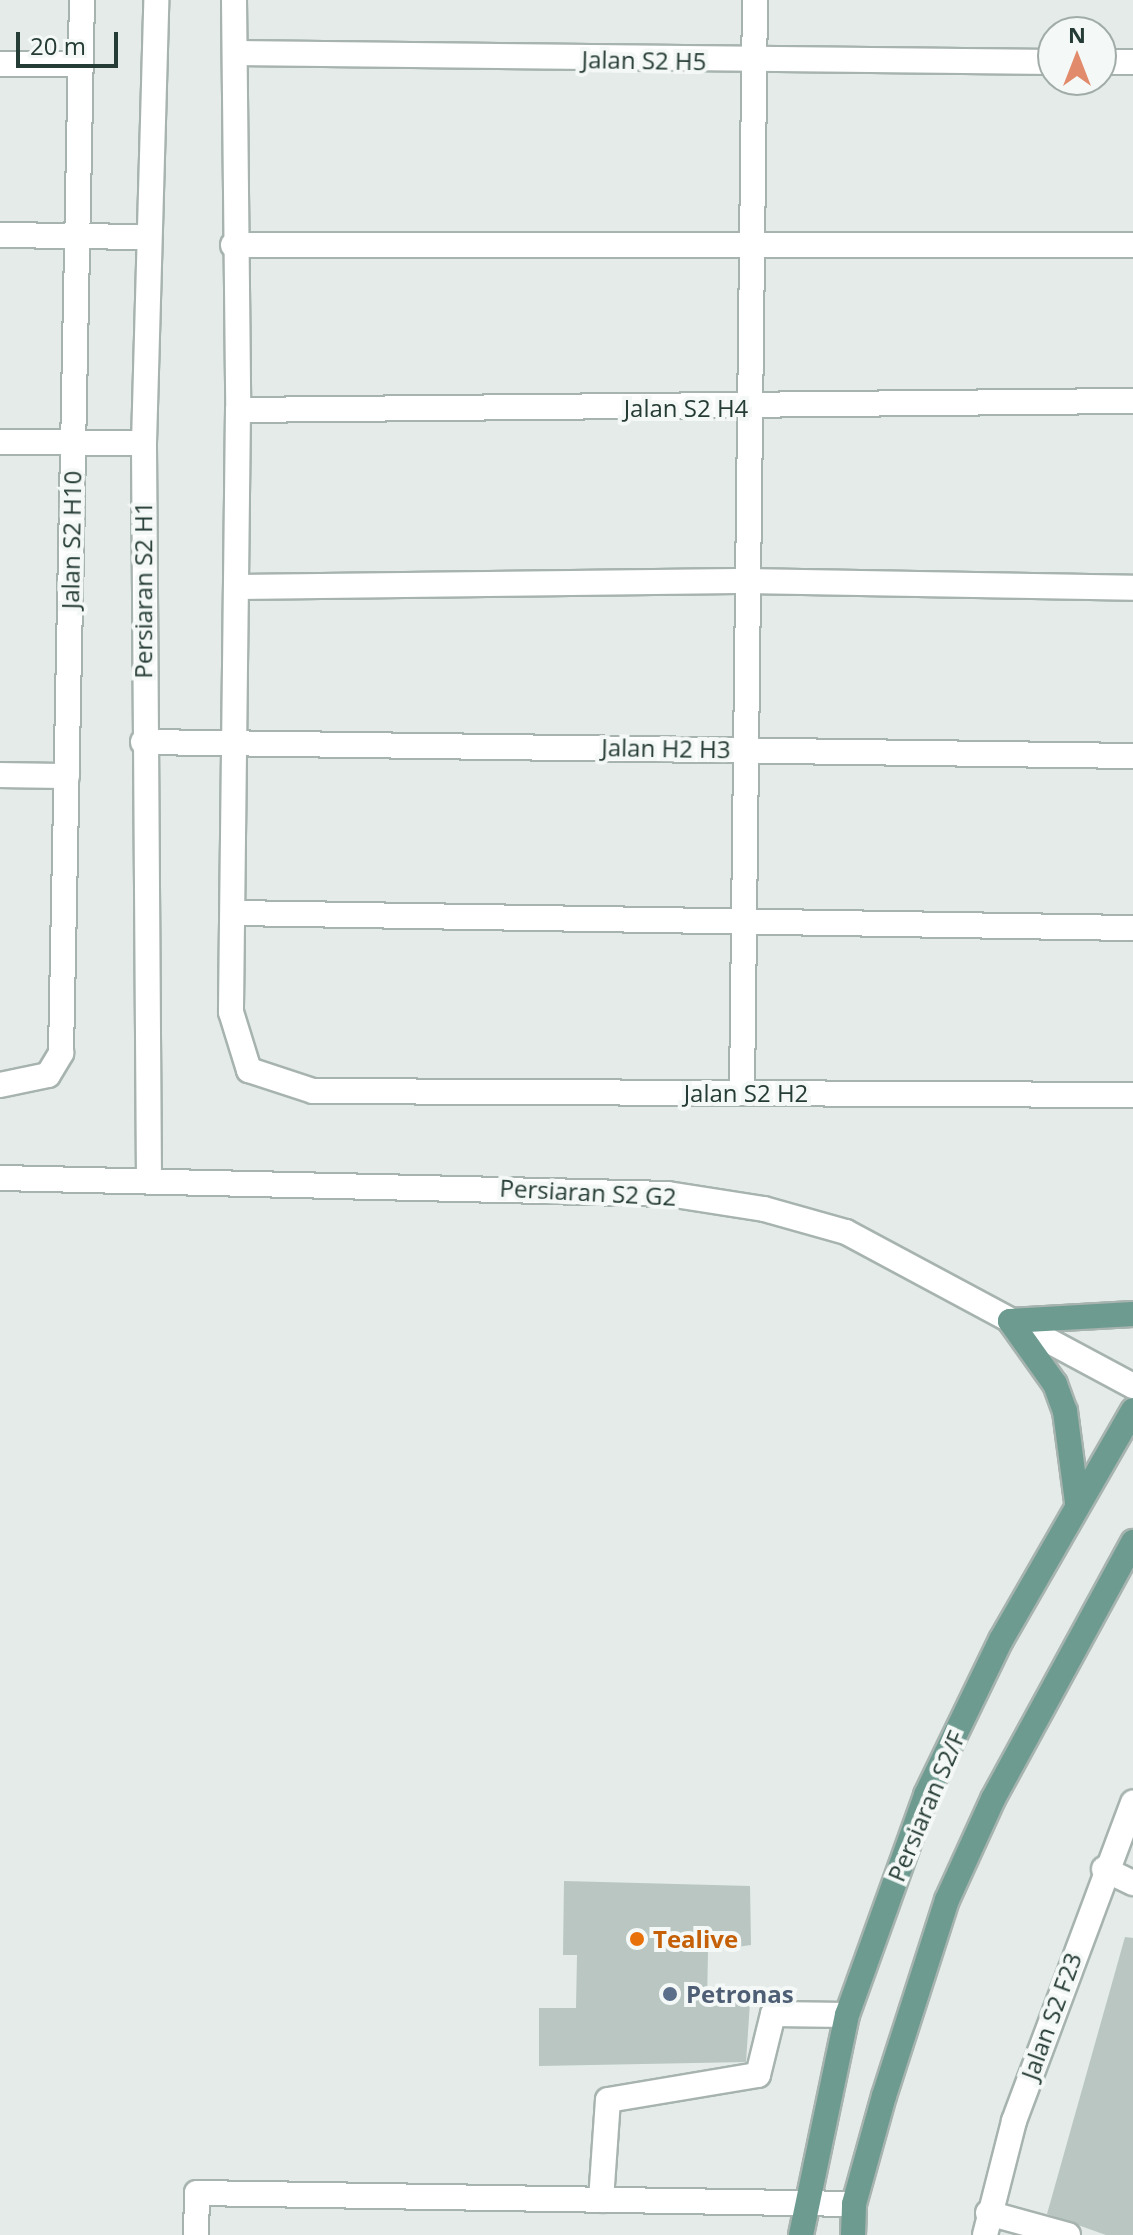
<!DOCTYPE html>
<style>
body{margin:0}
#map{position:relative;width:1133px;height:2235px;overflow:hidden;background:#e4ebe8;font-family:"Open Sans",sans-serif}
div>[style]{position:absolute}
.building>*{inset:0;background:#b9c6c1}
.roads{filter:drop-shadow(2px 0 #a7b3af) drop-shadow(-2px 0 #a7b3af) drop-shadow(0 2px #a7b3af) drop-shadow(0 -2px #a7b3af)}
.minor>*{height:24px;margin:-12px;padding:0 12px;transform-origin:12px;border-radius:12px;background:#fff}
.major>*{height:24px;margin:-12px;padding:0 12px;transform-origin:12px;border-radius:12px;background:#6d9b90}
.dots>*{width:22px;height:22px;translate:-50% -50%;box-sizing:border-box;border:4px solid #f4f8f6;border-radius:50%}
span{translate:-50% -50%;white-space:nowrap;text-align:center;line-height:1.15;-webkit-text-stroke:8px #f4f8f6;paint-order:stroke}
.street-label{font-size:24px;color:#253b35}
.food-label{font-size:24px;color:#c56008;font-weight:700}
.left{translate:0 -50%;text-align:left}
.service-label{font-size:24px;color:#4e5e75;font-weight:700}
.north{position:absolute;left:1037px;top:16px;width:80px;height:80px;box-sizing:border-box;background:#f4f8f6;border:2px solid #a1aca9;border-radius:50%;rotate:0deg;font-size:22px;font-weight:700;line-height:32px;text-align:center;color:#253b35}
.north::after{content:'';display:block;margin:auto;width:28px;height:36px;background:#e18a6c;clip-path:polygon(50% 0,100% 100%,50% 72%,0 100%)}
.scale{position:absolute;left:16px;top:32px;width:102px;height:36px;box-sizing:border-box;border:4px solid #253b35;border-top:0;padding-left:10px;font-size:24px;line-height:28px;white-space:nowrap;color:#253b35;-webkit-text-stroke:6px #f4f8f6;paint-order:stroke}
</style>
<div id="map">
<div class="building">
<i style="clip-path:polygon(564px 1881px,750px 1886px,751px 1945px,708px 1951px,707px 2002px,750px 2002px,746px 2062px,539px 2066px,539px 2008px,576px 2008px,577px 1955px,563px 1955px)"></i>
<i style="clip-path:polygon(1125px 1937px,1133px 1938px,1133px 2235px,1106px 2235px,1047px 2214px)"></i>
</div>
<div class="roads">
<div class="minor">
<i style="left:234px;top:0;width:410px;rotate:89.4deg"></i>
<i style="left:238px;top:410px;width:602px;rotate:90.67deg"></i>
<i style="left:231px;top:1012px;width:61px;rotate:72.8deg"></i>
<i style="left:249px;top:1070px;width:67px;rotate:18.2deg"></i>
<i style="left:313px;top:1091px;width:820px;rotate:0.28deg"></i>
<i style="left:235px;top:53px;width:818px;rotate:0.63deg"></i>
<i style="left:1101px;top:62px;width:32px"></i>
<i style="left:0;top:64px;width:81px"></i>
<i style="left:0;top:235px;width:148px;rotate:0.8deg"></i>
<i style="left:233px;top:245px;width:900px"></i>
<i style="left:238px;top:410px;width:895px;rotate:-0.58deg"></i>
<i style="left:0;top:442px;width:144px;rotate:0.4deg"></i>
<i style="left:238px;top:587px;width:507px;rotate:-0.68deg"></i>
<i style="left:745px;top:581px;width:388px;rotate:1deg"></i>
<i style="left:143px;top:742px;width:990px;rotate:0.81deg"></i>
<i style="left:0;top:775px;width:67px;rotate:0.9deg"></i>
<i style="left:235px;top:913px;width:898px;rotate:0.96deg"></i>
<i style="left:0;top:1085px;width:49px;rotate:-11.8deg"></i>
<i style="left:48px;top:1075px;width:26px;rotate:-59deg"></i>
<i style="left:61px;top:1053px;width:1053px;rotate:-88.86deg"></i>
<i style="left:742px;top:1092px;width:1092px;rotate:-89.32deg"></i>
<i style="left:0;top:1178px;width:668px;rotate:1.37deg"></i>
<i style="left:668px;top:1194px;width:97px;rotate:8.9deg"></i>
<i style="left:764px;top:1209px;width:85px;rotate:15.7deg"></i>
<i style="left:846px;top:1232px;width:326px;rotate:28.2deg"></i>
<i style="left:149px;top:1181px;width:738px;rotate:-90.39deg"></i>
<i style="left:144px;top:443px;width:443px;rotate:-88.4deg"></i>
<i style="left:1104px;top:1869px;width:32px;rotate:26deg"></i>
<i style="left:601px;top:2200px;width:100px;rotate:-86deg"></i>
<i style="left:608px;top:2100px;width:152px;rotate:-9.5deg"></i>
<i style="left:758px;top:2075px;width:63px;rotate:-76.2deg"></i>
<i style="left:773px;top:2014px;width:74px;rotate:0.8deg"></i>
<i style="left:988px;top:2213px;width:83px;rotate:15.4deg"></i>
<i style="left:196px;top:2235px;width:42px;rotate:-88.6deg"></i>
<i style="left:197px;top:2193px;width:657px;rotate:0.96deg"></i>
<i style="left:985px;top:2235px;width:118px;rotate:-75.7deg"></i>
<i style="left:1014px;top:2121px;width:340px;rotate:-69.5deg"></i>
</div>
<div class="major">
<i style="left:1010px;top:1321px;width:77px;rotate:54.5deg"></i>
<i style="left:1055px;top:1384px;width:29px;rotate:70deg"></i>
<i style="left:1065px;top:1411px;width:92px;rotate:82.5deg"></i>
<i style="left:1010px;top:1321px;width:123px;rotate:-3.3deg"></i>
<i style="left:801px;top:2235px;width:225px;rotate:-78.2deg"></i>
<i style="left:847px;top:2015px;width:234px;rotate:-70.2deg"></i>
<i style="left:926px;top:1795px;width:172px;rotate:-64.2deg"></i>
<i style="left:1001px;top:1640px;width:265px;rotate:-60.1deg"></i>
<i style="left:853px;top:2235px;width:31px;rotate:-88deg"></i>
<i style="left:854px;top:2204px;width:112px;rotate:-74.5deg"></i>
<i style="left:884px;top:2096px;width:206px;rotate:-72.2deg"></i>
<i style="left:947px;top:1900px;width:111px;rotate:-65.5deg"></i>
<i style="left:993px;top:1799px;width:293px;rotate:-61.4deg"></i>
</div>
</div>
<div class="dots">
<i style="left:637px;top:1939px;background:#e8710a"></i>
<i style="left:670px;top:1994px;background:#5c6f8a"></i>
</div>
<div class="street-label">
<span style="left:644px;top:60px;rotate:1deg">Jalan S2 H5</span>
<span style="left:686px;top:408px">Jalan S2 H4</span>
<span style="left:71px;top:540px;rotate:-89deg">Jalan S2 H10</span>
<span style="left:143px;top:590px;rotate:-90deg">Persiaran S2 H1</span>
<span style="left:666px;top:748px;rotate:1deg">Jalan H2 H3</span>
<span style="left:746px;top:1093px">Jalan S2 H2</span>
<span style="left:588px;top:1192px;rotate:3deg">Persiaran S2 G2</span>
<span style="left:926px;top:1806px;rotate:-67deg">Persiaran S2/F</span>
<span style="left:1051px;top:2016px;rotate:-70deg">Jalan S2 F23</span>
</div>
<div class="food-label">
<span class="left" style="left:653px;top:1939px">Tealive</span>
</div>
<div class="service-label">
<span class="left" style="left:686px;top:1994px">Petronas</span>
</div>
<div class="north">N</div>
<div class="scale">20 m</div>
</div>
